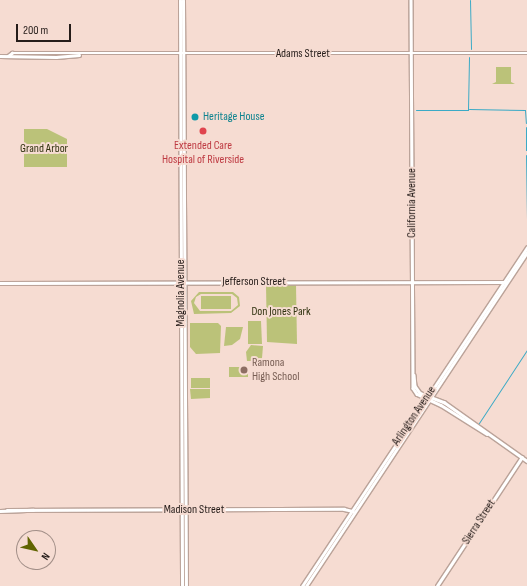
<!DOCTYPE html>
<style>
body{margin:0}
#map{position:relative;width:527px;height:586px;overflow:hidden;background:#f6dcd2;font-family:"Sofia Sans Condensed",sans-serif}
div>[style]{position:absolute}
.green>*{inset:0;background:#bbc279}
.stream>*{height:1px;margin:-0.5px;padding:0 0.5px;transform-origin:0.5px;border-radius:0.5px;background:#3baac6}
.roads{filter:drop-shadow(1px 0 #bba399) drop-shadow(-1px 0 #bba399) drop-shadow(0 1px #bba399) drop-shadow(0 -1px #bba399)}
.secondary>*{height:2.5px;margin:-1.25px;padding:0 1.25px;transform-origin:1.25px;border-radius:1.25px;background:#fff}
.primary>*{height:3px;margin:-1.5px;padding:0 1.5px;transform-origin:1.5px;border-radius:1.5px;background:#fff}
.dots>*{width:11px;height:11px;translate:-50% -50%;box-sizing:border-box;border:2px solid #f6dcd2;border-radius:50%}
span{translate:-50% -50%;white-space:nowrap;text-align:center;line-height:1.15;-webkit-text-stroke:4px #f6dcd2;paint-order:stroke}
.street-label{font-size:12px;color:#251c19}
.culture-label{font-size:12px;color:#0d838f}
.left{translate:0 -50%;text-align:left}
.health-label{font-size:12px;color:#be3a42}
.park-label{font-size:12px;color:#30320f}
.education-label{font-size:12px;color:#785e54}
.north{position:absolute;left:16px;top:530px;width:40px;height:40px;box-sizing:border-box;background:#f6dcd2;border:1px solid #a28f88;border-radius:50%;rotate:124deg;font-size:11px;font-weight:700;line-height:16px;text-align:center;color:#251c19}
.north::after{content:'';display:block;margin:auto;width:14px;height:18px;background:#606400;clip-path:polygon(50% 0,100% 100%,50% 72%,0 100%)}
.scale{position:absolute;left:16px;top:24px;width:55px;height:18px;box-sizing:border-box;border:2px solid #251c19;border-top:0;padding-left:5px;font-size:12px;line-height:14px;white-space:nowrap;color:#251c19;-webkit-text-stroke:3px #f6dcd2;paint-order:stroke}
</style>
<div id="map">
<div class="green">
<i style="clip-path:polygon(496px 67px,511px 67px,511px 82px,515px 84px,492px 84px,496px 82px)"></i>
<i style="clip-path:polygon(24px 129px,47px 129px,67px 139px,67px 167px,24px 167px)"></i>
<i style="clip-path:polygon(266px 285px,296px 285px,297px 344px,267px 342px)"></i>
<i style="clip-path:polygon(evenodd,199px 292px,233px 292px,239px 297px,240px 306px,231px 313px,194px 314px,191px 301px,199px 292px,201px 294px,232px 294px,237px 298px,238px 305px,231px 311px,200px 311px,194px 303px,196px 297px,201px 294px)"></i>
<i style="clip-path:polygon(201px 296px,231px 296px,231px 309px,201px 309px)"></i>
<i style="clip-path:polygon(248px 321px,261px 321px,262px 344px,248px 344px)"></i>
<i style="clip-path:polygon(190px 323px,218px 323px,221px 326px,220px 353px,196px 354px,190px 347px)"></i>
<i style="clip-path:polygon(226px 327px,243px 327px,240px 339px,232px 345px,224px 346px)"></i>
<i style="clip-path:polygon(251px 345px,263px 346px,262px 358px,259px 361px,247px 361px,246px 352px)"></i>
<i style="clip-path:polygon(229px 367px,248px 367px,248px 377px,229px 377px)"></i>
<i style="clip-path:polygon(191px 378px,210px 378px,210px 388px,191px 388px)"></i>
<i style="clip-path:polygon(190px 389px,210px 389px,210px 398px,191px 399px)"></i>
</div>
<div class="stream">
<i style="left:470px;top:0;width:49px;rotate:88.8deg"></i>
<i style="left:469px;top:109px;width:56px;rotate:1deg"></i>
<i style="left:525px;top:110px;width:13px;rotate:86deg"></i>
<i style="left:416px;top:110px;width:52px"></i>
<i style="left:468px;top:110px;width:53px;rotate:-88.9deg"></i>
<i style="left:526px;top:127px;width:23px;rotate:90deg"></i>
<i style="left:526px;top:155px;width:67px;rotate:89.1deg"></i>
<i style="left:479px;top:423px;width:87px;rotate:-56.7deg"></i>
</div>
<div class="roads">
<div class="secondary">
<i style="left:411px;top:0;width:388px;rotate:89.7deg"></i>
<i style="left:413px;top:388px;width:7px;rotate:56deg"></i>
<i style="left:417px;top:394px;width:26px;rotate:25deg"></i>
<i style="left:441px;top:405px;width:54px;rotate:32.2deg"></i>
<i style="left:0;top:56px;width:56px;rotate:1deg"></i>
<i style="left:56px;top:57px;width:23px;rotate:-5deg"></i>
<i style="left:8px;top:56px;width:5px;rotate:-37deg"></i>
<i style="left:12px;top:53px;width:515px"></i>
<i style="left:0;top:283px;width:505px;rotate:-0.11deg"></i>
<i style="left:414px;top:375px;width:11px;rotate:85deg"></i>
<i style="left:415px;top:386px;width:9px;rotate:54deg"></i>
<i style="left:420px;top:393px;width:26px;rotate:21deg"></i>
<i style="left:444px;top:402px;width:102px;rotate:35.4deg"></i>
<i style="left:7px;top:510px;width:337px;rotate:-0.2deg"></i>
<i style="left:344px;top:509px;width:9px;rotate:13deg"></i>
<i style="left:0;top:511px;width:33px;rotate:-2deg"></i>
<i style="left:437px;top:586px;width:154px;rotate:-56.6deg"></i>
</div>
<div class="primary">
<i style="left:180px;top:0;width:586px;rotate:89.8deg"></i>
<i style="left:183px;top:0;width:586px;rotate:89.71deg"></i>
<i style="left:302px;top:586px;width:407px;rotate:-56.4deg"></i>
<i style="left:306px;top:586px;width:400px;rotate:-56.5deg"></i>
</div>
</div>
<div class="dots">
<i style="left:195px;top:117px;background:#0f9aa8"></i>
<i style="left:203px;top:131px;background:#e0444e"></i>
<i style="left:244px;top:370px;background:#8d6e63"></i>
</div>
<div class="street-label">
<span style="left:303px;top:54px">Adams Street</span>
<span style="left:412px;top:203px;rotate:-90deg">California Avenue</span>
<span style="left:254px;top:282px">Jefferson Street</span>
<span style="left:181px;top:293px;rotate:-90deg">Magnolia Avenue</span>
<span style="left:414px;top:416px;rotate:-56deg">Arlington Avenue</span>
<span style="left:194px;top:510px">Madison Street</span>
<span style="left:479px;top:522px;rotate:-57deg">Sierra Street</span>
</div>
<div class="culture-label">
<span class="left" style="left:203px;top:117px">Heritage House</span>
</div>
<div class="health-label">
<span style="left:203px;top:153px">Extended Care<br>Hospital of Riverside</span>
</div>
<div class="park-label">
<span style="left:44px;top:149px">Grand Arbor</span>
<span style="left:281px;top:312px">Don Jones Park</span>
</div>
<div class="education-label">
<span class="left" style="left:252px;top:370px">Ramona<br>High School</span>
</div>
<div class="north">N</div>
<div class="scale">200 m</div>
</div>
